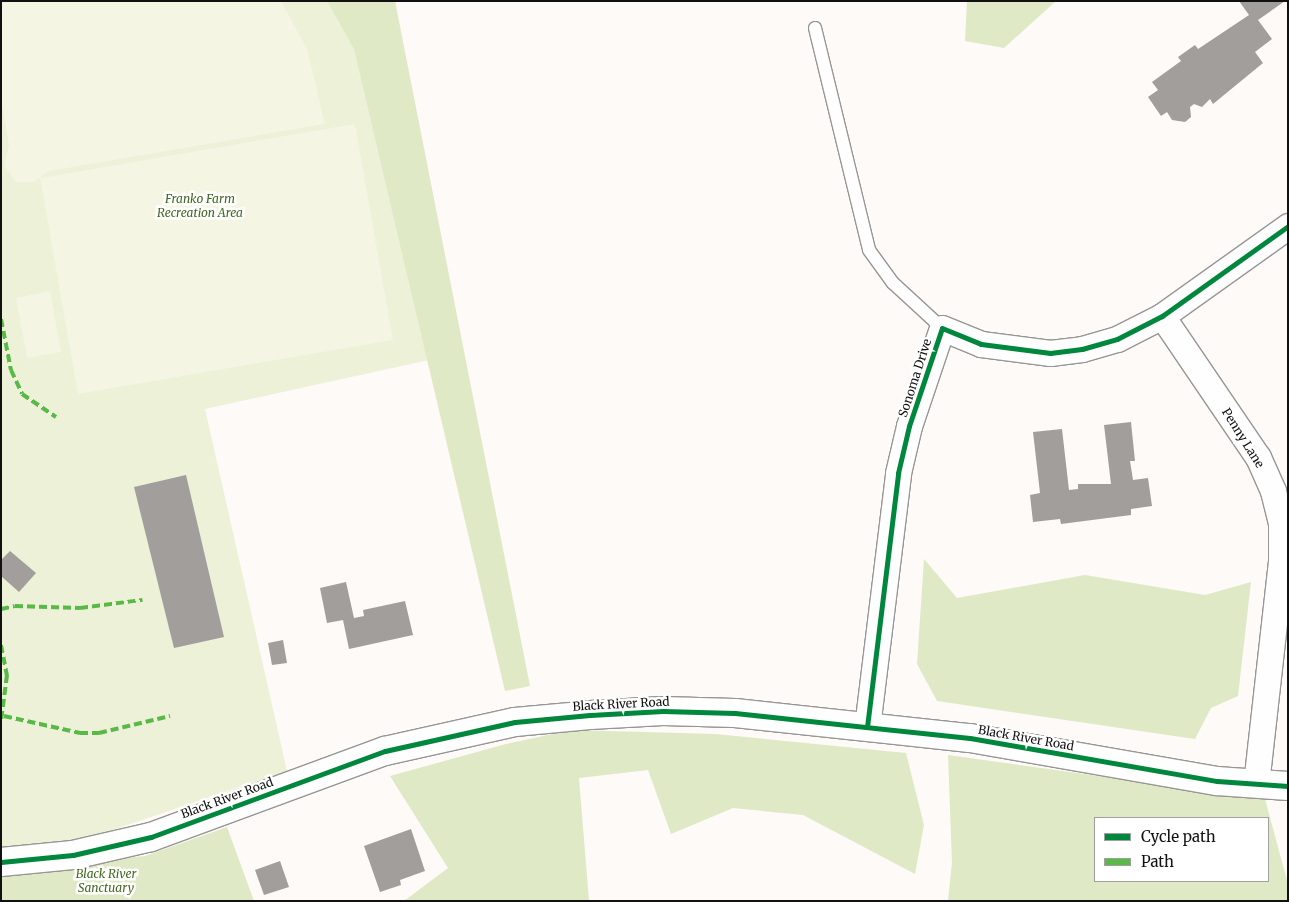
<!DOCTYPE html>
<style>
body{margin:0}
#map{position:relative;width:1289px;height:902px;overflow:hidden;background:#fdfaf7;font-family:Merriweather,serif}
div>[style]{position:absolute}
.green>*{inset:0;background:#ecf1d8}
.forest>*{inset:0;background:#dfe9c6}
.pitch>*{inset:0;background:#f4f5e2}
.building>*{inset:0;background:#a19e9c}
.roads{filter:drop-shadow(1px 0 #979695) drop-shadow(-1px 0 #979695) drop-shadow(0 1px #979695) drop-shadow(0 -1px #979695)}
.service>*{height:12px;margin:-6px;padding:0 6px;transform-origin:6px;border-radius:6px;background:#fffefe}
.minor>*{height:25px;margin:-12.5px;padding:0 12.5px;transform-origin:12.5px;border-radius:12.5px;background:#fffefe}
.tertiary>*{height:28px;margin:-14px;padding:0 14px;transform-origin:14px;border-radius:14px;background:#fffefe}
.quiet>*{height:4px;margin-top:-2px;transform-origin:0;background:repeating-linear-gradient(90deg,#58b947 0 8px,transparent 0 12px)}
.cycleway>*{height:5px;margin:-2.5px;padding:0 2.5px;transform-origin:2.5px;border-radius:2.5px;background:#00873e}
span{translate:-50% -50%;white-space:nowrap;text-align:center;line-height:1.15;-webkit-text-stroke:5px #fff;paint-order:stroke}
.park-label{font-size:12px;color:#406a20;font-style:italic}
.street-label{font-size:12px;color:#111}
.frame{position:absolute;inset:0;border:2px solid #111;pointer-events:none}
.legend{position:absolute;left:1094px;top:817px;width:175px;height:65px;box-sizing:border-box;background:#fff;border:1px solid #a0a0a0;margin:0;padding:6px 9px;list-style:none;font-size:15px;color:#111}
.legend li{display:flex;align-items:center;gap:10px;height:25px}
.legend b{width:25px;border:1px solid #a0a0a0}
</style>
<div id="map">
<div class="green">
<i style="clip-path:polygon(1px 1px,356px 1px,438px 358px,205px 409px,287px 771px,74px 843px,1px 848px)"></i>
</div>
<div class="forest">
<i style="clip-path:polygon(327px 1px,395px 1px,530px 686px,505px 691px,354px 49px)"></i>
<i style="clip-path:polygon(967px 1px,1056px 1px,1004px 48px,965px 41px)"></i>
<i style="clip-path:polygon(924px 559px,957px 598px,1085px 575px,1205px 595px,1251px 582px,1238px 696px,1211px 708px,1195px 739px,937px 701px,917px 664px)"></i>
<i style="clip-path:polygon(572px 730px,715px 734px,906px 753px,924px 825px,915px 874px,803px 815px,733px 808px,671px 834px,648px 770px,579px 778px,589px 901px,404px 901px,448px 868px,390px 776px,506px 744px)"></i>
<i style="clip-path:polygon(evenodd,948px 755px,1265px 799px,1288px 884px,1288px 901px,948px 901px,952px 863px,948px 755px,1095px 818px,1268px 818px,1268px 881px,1095px 881px,1095px 818px)"></i>
<i style="clip-path:polygon(227px 827px,254px 901px,1px 901px,1px 870px,145px 856px)"></i>
</div>
<div class="pitch">
<i style="clip-path:polygon(1px 1px,281px 1px,307px 49px,325px 124px,49px 171px,34px 182px,16px 182px,4px 166px,9px 145px,1px 100px)"></i>
<i style="clip-path:polygon(355px 124px,393px 340px,78px 394px,40px 178px)"></i>
<i style="clip-path:polygon(50px 291px,61px 352px,27px 358px,16px 298px)"></i>
</div>
<div class="building">
<i style="clip-path:polygon(1239px 1px,1285px 1px,1258px 20px,1272px 39px,1255px 52px,1263px 63px,1213px 104px,1210px 99px,1202px 107px,1194px 104px,1190px 107px,1191px 117px,1185px 122px,1172px 120px,1167px 112px,1161px 116px,1148px 97px,1158px 90px,1152px 82px,1181px 61px,1178px 57px,1195px 45px,1198px 49px,1249px 15px)"></i>
<i style="clip-path:polygon(1131px 422px,1135px 461px,1130px 461px,1133px 480px,1148px 478px,1152px 506px,1131px 509px,1131px 515px,1061px 524px,1060px 519px,1033px 522px,1030px 495px,1040px 493px,1033px 432px,1062px 429px,1069px 490px,1078px 489px,1078px 484px,1111px 484px,1104px 425px)"></i>
<i style="clip-path:polygon(186px 475px,224px 637px,174px 648px,134px 487px)"></i>
<i style="clip-path:polygon(10px 551px,36px 573px,19px 592px,1px 576px,1px 560px)"></i>
<i style="clip-path:polygon(346px 582px,354px 618px,364px 616px,363px 610px,405px 601px,413px 635px,349px 649px,343px 620px,327px 623px,320px 588px)"></i>
<i style="clip-path:polygon(283px 640px,287px 663px,272px 665px,268px 643px)"></i>
<i style="clip-path:polygon(411px 829px,425px 871px,400px 880px,401px 885px,380px 892px,364px 846px)"></i>
<i style="clip-path:polygon(280px 861px,289px 887px,264px 895px,255px 870px)"></i>
</div>
<div class="roads">
<div class="service">
<i style="left:815px;top:28px;width:228px;rotate:76.3deg"></i>
<i style="left:869px;top:250px;width:41px;rotate:54deg"></i>
<i style="left:893px;top:283px;width:67px;rotate:42.6deg"></i>
</div>
<div class="minor">
<i style="left:1162px;top:316px;width:171px;rotate:55.8deg"></i>
<i style="left:1258px;top:457px;width:37px;rotate:66deg"></i>
<i style="left:1273px;top:491px;width:33px;rotate:76deg"></i>
<i style="left:1281px;top:523px;width:38px;rotate:90deg"></i>
<i style="left:1281px;top:561px;width:224px;rotate:96.4deg"></i>
<i style="left:867px;top:727px;width:256px;rotate:-83deg"></i>
<i style="left:898px;top:473px;width:48px;rotate:-76.8deg"></i>
<i style="left:909px;top:426px;width:103px;rotate:-71.4deg"></i>
<i style="left:942px;top:328px;width:42px;rotate:22.3deg"></i>
<i style="left:981px;top:344px;width:70px;rotate:7.4deg"></i>
<i style="left:1050px;top:353px;width:32px;rotate:-7deg"></i>
<i style="left:1082px;top:349px;width:36px;rotate:-16deg"></i>
<i style="left:1117px;top:339px;width:51px;rotate:-27.1deg"></i>
<i style="left:1162px;top:316px;width:155px;rotate:-35.5deg"></i>
</div>
<div class="tertiary">
<i style="left:1px;top:862px;width:72px;rotate:-5.6deg"></i>
<i style="left:73px;top:855px;width:80px;rotate:-13deg"></i>
<i style="left:151px;top:837px;width:249px;rotate:-20.2deg"></i>
<i style="left:385px;top:751px;width:133px;rotate:-12.6deg"></i>
<i style="left:515px;top:722px;width:75px;rotate:-5.3deg"></i>
<i style="left:590px;top:715px;width:73px;rotate:-3.1deg"></i>
<i style="left:663px;top:711px;width:72px;rotate:1.6deg"></i>
<i style="left:735px;top:713px;width:236px;rotate:6.1deg"></i>
<i style="left:970px;top:738px;width:251px;rotate:9.9deg"></i>
<i style="left:1217px;top:781px;width:71px;rotate:4deg"></i>
</div>
</div>
<div class="quiet">
<i style="left:1px;top:319px;width:52px;rotate:78.9deg"></i>
<i style="left:11px;top:370px;width:26px;rotate:65deg"></i>
<i style="left:22px;top:394px;width:41px;rotate:34.1deg"></i>
<i style="left:1px;top:609px;width:14px;rotate:-12deg"></i>
<i style="left:15px;top:606px;width:65px;rotate:1.8deg"></i>
<i style="left:80px;top:608px;width:63px;rotate:-7.4deg"></i>
<i style="left:1px;top:645px;width:31px;rotate:79deg"></i>
<i style="left:7px;top:675px;width:46px;rotate:97.4deg"></i>
<i style="left:4px;top:716px;width:78px;rotate:12.6deg"></i>
<i style="left:80px;top:733px;width:19px"></i>
<i style="left:99px;top:733px;width:73px;rotate:-13.5deg"></i>
</div>
<div class="cycleway">
<i style="left:867px;top:727px;width:256px;rotate:-83deg"></i>
<i style="left:898px;top:473px;width:48px;rotate:-76.8deg"></i>
<i style="left:909px;top:426px;width:103px;rotate:-71.4deg"></i>
<i style="left:942px;top:328px;width:42px;rotate:22.3deg"></i>
<i style="left:981px;top:344px;width:70px;rotate:7.4deg"></i>
<i style="left:1050px;top:353px;width:32px;rotate:-7deg"></i>
<i style="left:1082px;top:349px;width:36px;rotate:-16deg"></i>
<i style="left:1117px;top:339px;width:51px;rotate:-27.1deg"></i>
<i style="left:1162px;top:316px;width:155px;rotate:-35.5deg"></i>
<i style="left:1px;top:862px;width:72px;rotate:-5.6deg"></i>
<i style="left:73px;top:855px;width:80px;rotate:-13deg"></i>
<i style="left:151px;top:837px;width:249px;rotate:-20.2deg"></i>
<i style="left:385px;top:751px;width:133px;rotate:-12.6deg"></i>
<i style="left:515px;top:722px;width:75px;rotate:-5.3deg"></i>
<i style="left:590px;top:715px;width:73px;rotate:-3.1deg"></i>
<i style="left:663px;top:711px;width:72px;rotate:1.6deg"></i>
<i style="left:735px;top:713px;width:236px;rotate:6.1deg"></i>
<i style="left:970px;top:738px;width:251px;rotate:9.9deg"></i>
<i style="left:1217px;top:781px;width:71px;rotate:4deg"></i>
</div>
<div class="park-label">
<span style="left:200px;top:206px">Franko Farm<br>Recreation Area</span>
<span style="left:106px;top:881px">Black River<br>Sanctuary</span>
</div>
<div class="street-label">
<span style="left:915px;top:378px;rotate:-72deg">Sonoma Drive</span>
<span style="left:1243px;top:438px;rotate:58deg">Penny Lane</span>
<span style="left:621px;top:704px;rotate:-3deg">Black River Road</span>
<span style="left:1026px;top:738px;rotate:10deg">Black River Road</span>
<span style="left:227px;top:798px;rotate:-20deg">Black River Road</span>
</div>
<div class="frame"></div>
<ul class="legend">
<li><b style="height:6px;background:#00873e"></b>Cycle path</li>
<li><b style="height:6px;background:#58b947"></b>Path</li>
</ul>
</div>
